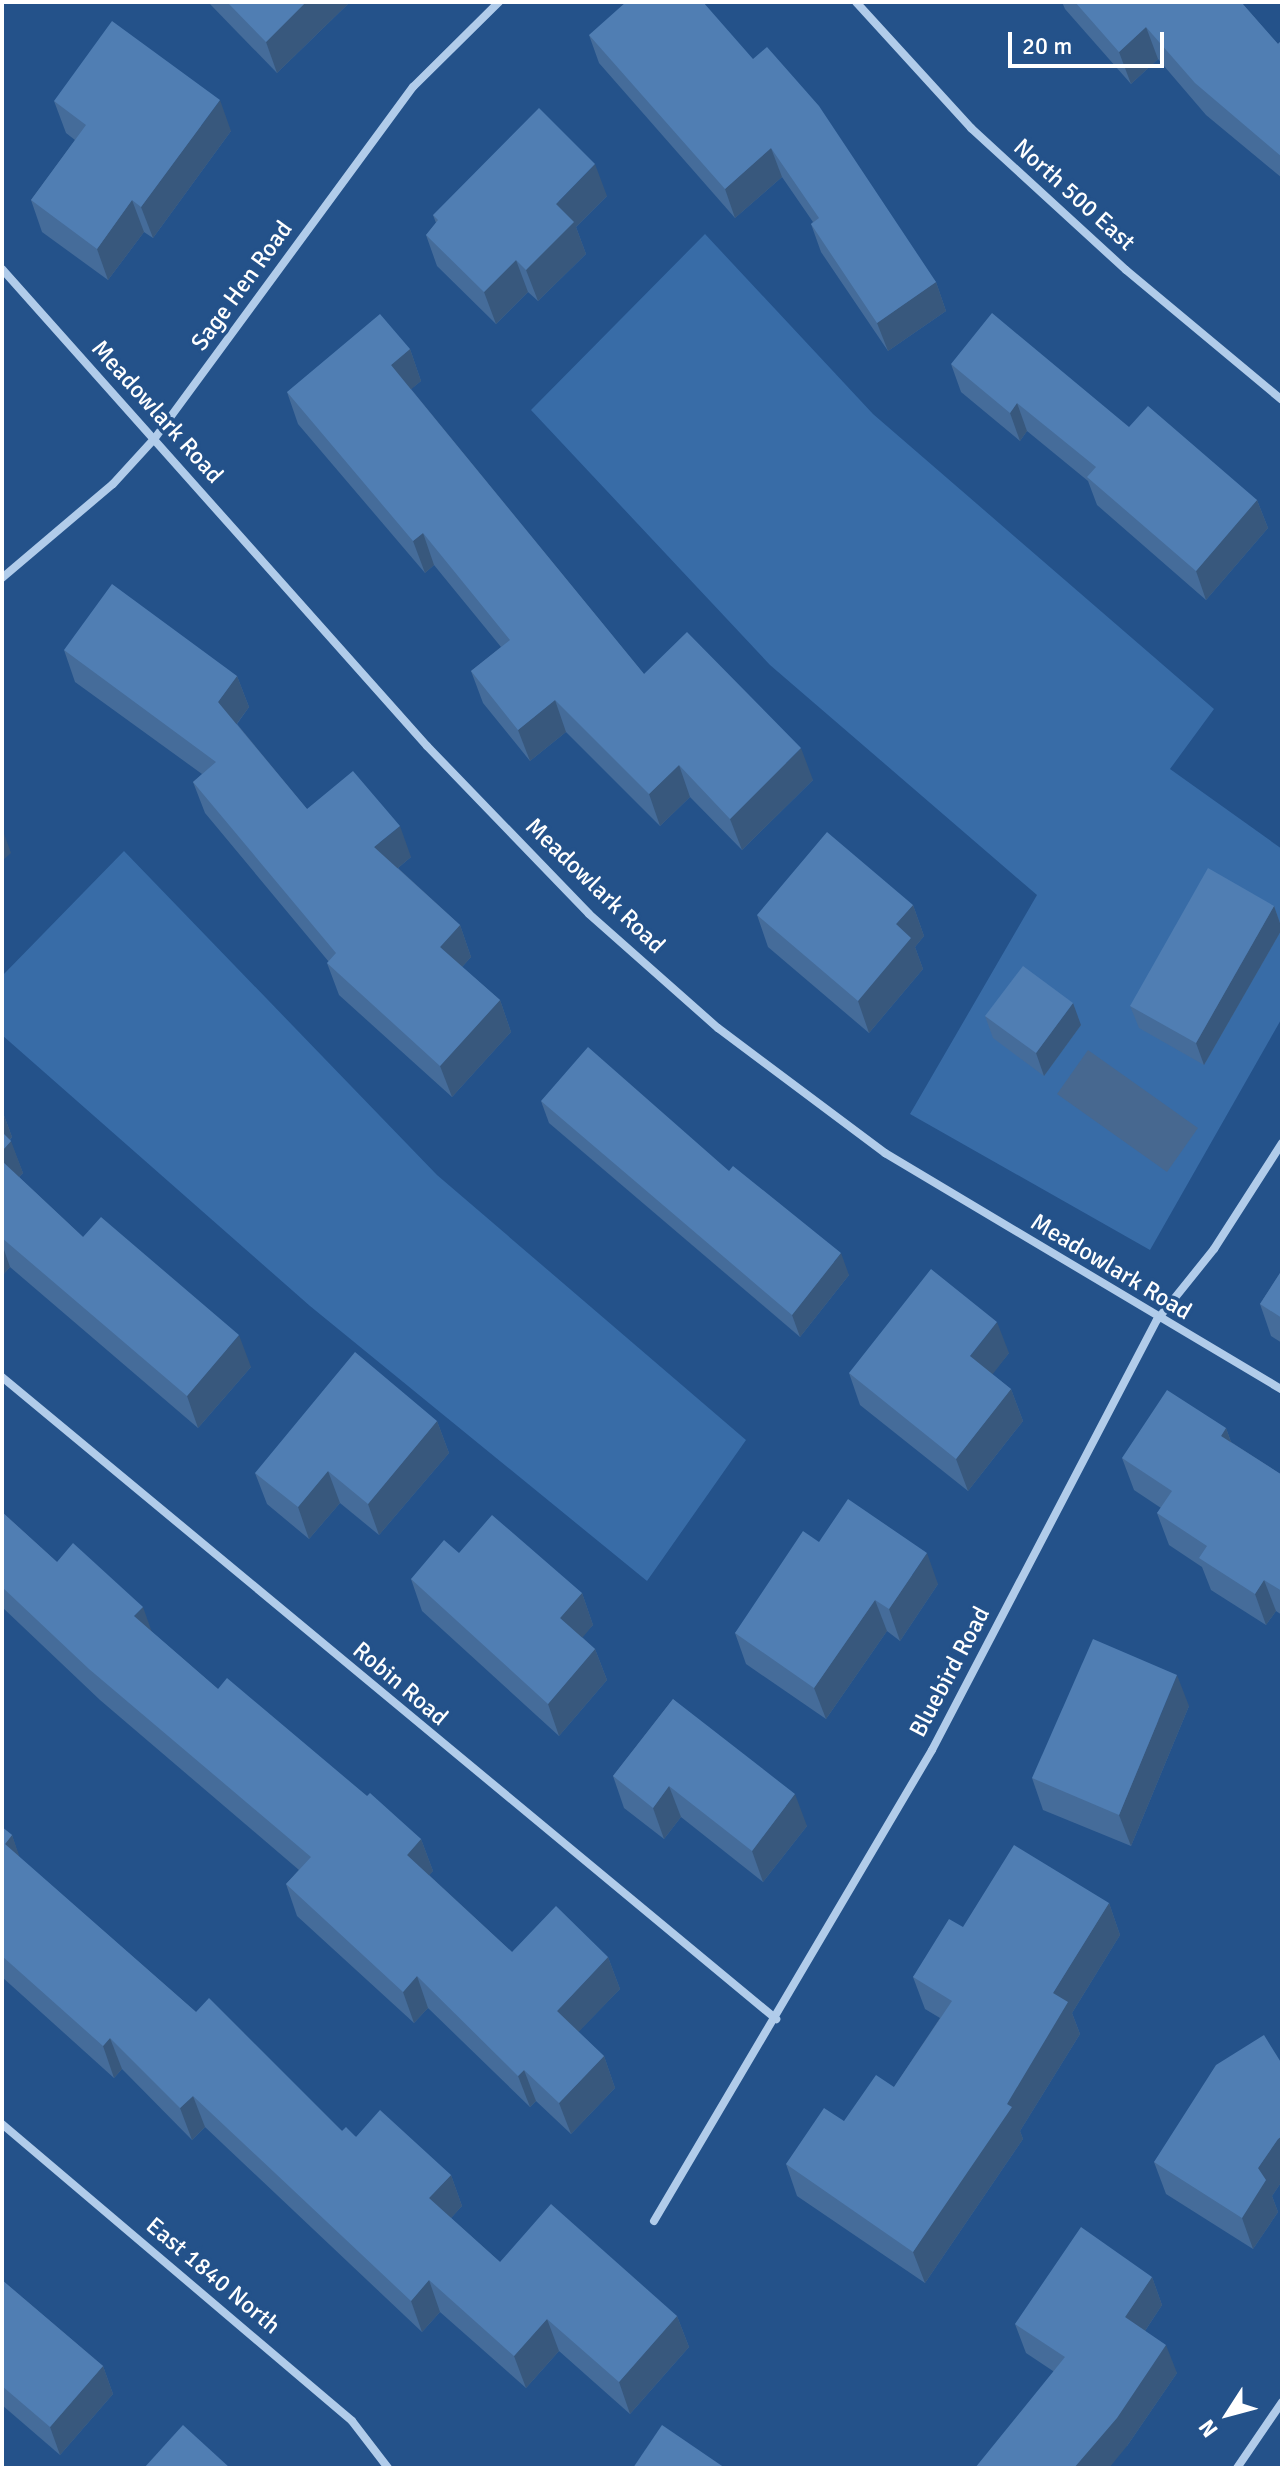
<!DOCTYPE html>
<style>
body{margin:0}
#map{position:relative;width:1284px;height:2470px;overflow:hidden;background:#24528a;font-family:Signika,sans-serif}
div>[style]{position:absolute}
.green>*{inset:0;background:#386ca7}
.water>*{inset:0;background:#476890}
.street>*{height:8px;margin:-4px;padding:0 4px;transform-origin:4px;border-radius:4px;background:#b1ccea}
.wall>*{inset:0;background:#456c9a}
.shaded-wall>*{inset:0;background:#38587d}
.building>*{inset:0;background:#507eb3}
span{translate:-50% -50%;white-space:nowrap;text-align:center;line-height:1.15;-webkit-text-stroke:7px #24528a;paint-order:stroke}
.street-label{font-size:24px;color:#fff}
.frame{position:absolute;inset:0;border:4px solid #fff;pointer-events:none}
.north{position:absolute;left:1188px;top:2374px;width:80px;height:80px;-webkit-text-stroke:6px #24528a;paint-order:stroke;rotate:234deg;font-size:22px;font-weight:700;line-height:32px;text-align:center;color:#fff}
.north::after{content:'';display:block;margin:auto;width:28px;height:36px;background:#fff;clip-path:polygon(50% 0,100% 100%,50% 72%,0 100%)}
.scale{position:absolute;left:1008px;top:32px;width:156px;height:36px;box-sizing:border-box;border:4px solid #fff;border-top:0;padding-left:10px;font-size:24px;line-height:28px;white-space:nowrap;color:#fff;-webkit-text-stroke:6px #24528a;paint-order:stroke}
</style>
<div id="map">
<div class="green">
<i style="clip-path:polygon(705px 234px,873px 414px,1214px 709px,1170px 769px,1282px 849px,1282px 1018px,1150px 1250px,910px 1114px,1037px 895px,770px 665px,531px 410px)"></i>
<i style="clip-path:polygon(124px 851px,437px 1175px,746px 1440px,647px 1581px,310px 1306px,2px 1035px,2px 976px)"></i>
</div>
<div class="water">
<i style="clip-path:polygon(1088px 1050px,1198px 1128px,1167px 1172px,1057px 1094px)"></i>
</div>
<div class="street">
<i style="left:856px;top:2px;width:171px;rotate:47.6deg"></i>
<i style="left:971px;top:128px;width:210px;rotate:42.5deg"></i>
<i style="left:1126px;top:270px;width:203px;rotate:39.8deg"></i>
<i style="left:2px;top:269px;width:639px;rotate:48.3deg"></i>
<i style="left:427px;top:746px;width:233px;rotate:46deg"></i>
<i style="left:589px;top:914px;width:172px;rotate:41.5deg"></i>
<i style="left:718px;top:1028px;width:209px;rotate:36.8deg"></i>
<i style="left:885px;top:1153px;width:462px;rotate:30.8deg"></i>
<i style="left:2px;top:578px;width:145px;rotate:-40.3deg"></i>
<i style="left:113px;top:484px;width:62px;rotate:-47.6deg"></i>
<i style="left:155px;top:438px;width:436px;rotate:-53.7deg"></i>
<i style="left:413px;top:87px;width:121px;rotate:-44.7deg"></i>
<i style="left:2px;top:1377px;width:1006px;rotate:39.67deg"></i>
<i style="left:2px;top:2124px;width:459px;rotate:40.3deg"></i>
<i style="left:352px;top:2421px;width:59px;rotate:52.5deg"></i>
<i style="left:654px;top:2221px;width:547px;rotate:-59.45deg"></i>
<i style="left:932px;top:1750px;width:485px;rotate:-62.4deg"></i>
<i style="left:1157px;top:1320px;width:91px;rotate:-51.2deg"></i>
<i style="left:1214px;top:1249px;width:126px;rotate:-57.3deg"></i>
<i style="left:1237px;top:2468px;width:80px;rotate:-55.7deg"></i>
</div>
<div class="wall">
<i style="clip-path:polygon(208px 2px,350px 2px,277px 73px)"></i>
<i style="clip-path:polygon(1062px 2px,1241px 2px,1278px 44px,1282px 40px,1282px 178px,1206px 115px,1158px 59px,1131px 84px,1065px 9px)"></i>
<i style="clip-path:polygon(589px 35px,753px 59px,936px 282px,946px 311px,888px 351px,821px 252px,811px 224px,813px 222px,782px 177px,735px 218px,599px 63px)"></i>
<i style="clip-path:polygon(54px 101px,231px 131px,153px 238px,144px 232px,108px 280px,42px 232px,31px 200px,75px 140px,66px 133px)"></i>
<i style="clip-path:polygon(607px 196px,576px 227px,586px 254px,538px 301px,528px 292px,496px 324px,437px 266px,426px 235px,436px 223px,433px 215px)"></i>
<i style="clip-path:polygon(410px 349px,421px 381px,411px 389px,644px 674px,813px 780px,742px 850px,690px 797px,660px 826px,566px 732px,530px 761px,483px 703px,471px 671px,501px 647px,434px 565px,425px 573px,298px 424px,287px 392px)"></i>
<i style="clip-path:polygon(951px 364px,1129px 427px,1257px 500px,1268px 528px,1206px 600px,1097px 505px,1088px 481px,1027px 431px,1020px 441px,961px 392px)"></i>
<i style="clip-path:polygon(64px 650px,237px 676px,249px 707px,237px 724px,307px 809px,411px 857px,398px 868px,460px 925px,471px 957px,462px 967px,500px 1000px,511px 1032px,452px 1097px,339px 995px,327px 963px,329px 962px,205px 813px,193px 782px,202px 774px,75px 682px)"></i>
<i style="clip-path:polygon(913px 905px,924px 936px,915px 947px,923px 969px,869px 1033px,768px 947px,757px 915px)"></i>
<i style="clip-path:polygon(1274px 906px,1282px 929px,1204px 1065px,1139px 1028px,1130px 1006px)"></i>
<i style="clip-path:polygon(985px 1016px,1081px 1025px,1044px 1076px,993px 1038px)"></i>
<i style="clip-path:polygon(541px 1101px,729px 1171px,849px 1275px,800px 1337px,549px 1123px)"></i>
<i style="clip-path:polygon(2px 1110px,12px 1137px,10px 1140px,23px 1173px,19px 1177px,83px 1237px,251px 1367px,198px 1428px,10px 1267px,2px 1276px)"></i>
<i style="clip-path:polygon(1282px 1270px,1282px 1343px,1271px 1336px,1260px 1304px)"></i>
<i style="clip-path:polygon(1009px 1353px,992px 1374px,1011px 1389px,1023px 1421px,968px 1491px,860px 1405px,849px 1373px)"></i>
<i style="clip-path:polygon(437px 1421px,449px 1453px,379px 1535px,340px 1503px,309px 1539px,267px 1504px,255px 1473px)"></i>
<i style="clip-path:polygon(1226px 1428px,1231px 1442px,1282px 1475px,1282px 1615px,1276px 1611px,1266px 1625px,1211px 1590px,1202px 1567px,1169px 1545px,1157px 1513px,1161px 1508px,1134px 1490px,1122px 1458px)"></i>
<i style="clip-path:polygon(2px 1512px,57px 1562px,152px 1632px,218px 1689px,367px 1796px,421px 1839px,433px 1871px,429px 1875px,512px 1952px,608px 1957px,620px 1989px,578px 2032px,604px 2056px,615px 2088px,571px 2134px,536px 2101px,530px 2107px,428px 2008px,414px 2023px,297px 1916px,286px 1884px,299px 1870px,100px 1700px,2px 1607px)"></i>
<i style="clip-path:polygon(819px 1542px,938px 1584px,900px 1641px,887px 1631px,826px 1719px,746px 1664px,735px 1633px)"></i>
<i style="clip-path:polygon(459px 1553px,582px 1593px,593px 1625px,582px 1637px,595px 1649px,607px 1680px,559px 1736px,422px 1611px,411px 1579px)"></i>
<i style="clip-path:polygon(673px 1699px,807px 1826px,763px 1882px,681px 1817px,664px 1839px,624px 1808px,613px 1776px)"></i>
<i style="clip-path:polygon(1189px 1706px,1131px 1846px,1043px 1810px,1032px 1778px)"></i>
<i style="clip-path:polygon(2px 1827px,12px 1835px,19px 1857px,196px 2012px,342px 2131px,451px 2175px,462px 2206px,451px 2218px,500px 2262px,677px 2316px,689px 2347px,630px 2414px,559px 2351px,526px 2388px,440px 2312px,422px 2332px,205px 2127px,192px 2140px,122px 2069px,114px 2078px,2px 1977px)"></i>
<i style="clip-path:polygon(1109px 1903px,1120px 1935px,1072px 2013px,1080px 2034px,1020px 2131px,1023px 2139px,925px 2283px,797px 2196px,786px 2164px,894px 2087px,940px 2018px,925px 2009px,913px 1977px,963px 1927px)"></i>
<i style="clip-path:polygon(1282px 2064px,1282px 2181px,1272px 2196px,1278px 2212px,1253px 2249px,1166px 2194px,1154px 2162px)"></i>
<i style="clip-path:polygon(1152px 2277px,1162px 2305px,1145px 2331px,1177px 2373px,1127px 2446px,1053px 2371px,1026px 2353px,1015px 2324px)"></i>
<i style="clip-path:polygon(2px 2280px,103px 2366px,113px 2394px,60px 2455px,2px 2405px)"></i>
</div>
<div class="shaded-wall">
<i style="clip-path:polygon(306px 2px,350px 2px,277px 73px,266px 42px)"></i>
<i style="clip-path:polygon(1146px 27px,1158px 59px,1131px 84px,1119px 52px)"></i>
<i style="clip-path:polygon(220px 100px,231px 131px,153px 238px,141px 207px)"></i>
<i style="clip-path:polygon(771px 148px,782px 177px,735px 218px,725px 189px)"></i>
<i style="clip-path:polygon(595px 164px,607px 196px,576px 227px,586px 254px,538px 301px,526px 270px,556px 204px)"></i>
<i style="clip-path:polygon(132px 200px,144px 232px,108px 280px,97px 249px)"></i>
<i style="clip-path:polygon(516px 260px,528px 292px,496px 324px,484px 292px)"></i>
<i style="clip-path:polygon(936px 282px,946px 311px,888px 351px,877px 323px)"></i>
<i style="clip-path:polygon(410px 349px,421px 381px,403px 396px,391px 365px)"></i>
<i style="clip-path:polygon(1017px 403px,1027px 431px,1020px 441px,1010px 413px)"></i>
<i style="clip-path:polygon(1257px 500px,1268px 528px,1206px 600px,1196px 571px)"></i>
<i style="clip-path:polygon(423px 533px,434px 565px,425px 573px,413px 541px)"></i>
<i style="clip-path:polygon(237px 676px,249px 707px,230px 733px,218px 702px)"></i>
<i style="clip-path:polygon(555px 700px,566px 732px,530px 761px,518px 730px)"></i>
<i style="clip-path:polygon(801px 748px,813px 780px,742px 850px,730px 819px)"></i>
<i style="clip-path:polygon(679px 765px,690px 797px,660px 826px,649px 794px)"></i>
<i style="clip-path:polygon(400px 826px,411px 857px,386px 878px,374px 847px)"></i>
<i style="clip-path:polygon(2px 828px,11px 853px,2px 861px)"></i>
<i style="clip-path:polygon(913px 905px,924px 936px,915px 947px,923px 969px,869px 1033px,858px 1001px,896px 924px)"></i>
<i style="clip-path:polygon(1274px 906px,1282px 929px,1204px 1065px,1196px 1043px)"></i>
<i style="clip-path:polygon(460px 925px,471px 957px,452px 978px,440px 947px)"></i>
<i style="clip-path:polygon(500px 1000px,511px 1032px,452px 1097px,440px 1066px)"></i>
<i style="clip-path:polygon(1073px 1003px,1081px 1025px,1044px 1076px,1036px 1053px)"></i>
<i style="clip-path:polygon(2px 1110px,12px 1137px,2px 1148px)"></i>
<i style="clip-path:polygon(11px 1141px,23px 1173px,8px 1188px,2px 1171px,2px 1151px)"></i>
<i style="clip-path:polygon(2px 1244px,10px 1267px,2px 1276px)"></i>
<i style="clip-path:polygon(841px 1253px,849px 1275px,800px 1337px,792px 1315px)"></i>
<i style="clip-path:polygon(997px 1322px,1009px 1353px,982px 1388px,970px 1356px)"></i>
<i style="clip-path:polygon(239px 1335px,251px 1367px,198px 1428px,187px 1396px)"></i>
<i style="clip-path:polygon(1011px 1389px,1023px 1421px,968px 1491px,956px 1459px)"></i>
<i style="clip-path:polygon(437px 1421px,449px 1453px,379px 1535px,368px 1504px)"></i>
<i style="clip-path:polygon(1226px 1428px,1237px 1460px,1221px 1436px)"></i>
<i style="clip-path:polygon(328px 1471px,340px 1503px,309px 1539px,298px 1507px)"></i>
<i style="clip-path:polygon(927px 1553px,938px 1584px,900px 1641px,889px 1609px)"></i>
<i style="clip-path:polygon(1264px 1580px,1276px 1611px,1266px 1625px,1255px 1594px)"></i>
<i style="clip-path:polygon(582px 1593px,593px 1625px,572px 1650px,560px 1618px)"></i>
<i style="clip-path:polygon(875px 1600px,887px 1631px,826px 1719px,814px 1688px)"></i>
<i style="clip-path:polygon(143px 1607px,154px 1638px,134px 1616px)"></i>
<i style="clip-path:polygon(595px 1649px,607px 1680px,559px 1736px,548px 1704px)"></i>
<i style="clip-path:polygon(1177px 1675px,1189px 1706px,1131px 1846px,1119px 1815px)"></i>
<i style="clip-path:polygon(669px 1786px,681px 1817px,664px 1839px,653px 1808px)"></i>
<i style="clip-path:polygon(795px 1794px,807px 1826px,763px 1882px,752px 1851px)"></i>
<i style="clip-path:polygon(12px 1835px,23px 1867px,5px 1844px)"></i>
<i style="clip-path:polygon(421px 1839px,433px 1871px,419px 1887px,407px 1855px)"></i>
<i style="clip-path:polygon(1109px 1903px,1120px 1935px,1072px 2013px,1080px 2034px,1020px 2131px,1023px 2139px,925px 2283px,913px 2252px,1007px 2104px,1053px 1993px)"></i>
<i style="clip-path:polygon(608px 1957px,620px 1989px,568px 2043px,557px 2011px)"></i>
<i style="clip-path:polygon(417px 1976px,428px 2008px,414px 2023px,403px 1992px)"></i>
<i style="clip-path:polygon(110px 2038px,122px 2069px,114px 2078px,103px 2046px)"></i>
<i style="clip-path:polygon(604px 2056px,615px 2088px,571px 2134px,559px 2103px)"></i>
<i style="clip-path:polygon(524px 2070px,536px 2101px,530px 2107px,518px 2076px)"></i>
<i style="clip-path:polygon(193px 2096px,205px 2127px,192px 2140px,180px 2108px)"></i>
<i style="clip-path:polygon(1282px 2136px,1282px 2181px,1272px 2196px,1278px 2212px,1253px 2249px,1242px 2218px,1258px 2168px,1278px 2139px)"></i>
<i style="clip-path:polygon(451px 2175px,462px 2206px,441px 2229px,429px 2198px)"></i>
<i style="clip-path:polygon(1152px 2277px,1162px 2305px,1135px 2346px,1125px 2317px)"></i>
<i style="clip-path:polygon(429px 2280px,440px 2312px,422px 2332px,411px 2301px)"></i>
<i style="clip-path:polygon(677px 2316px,689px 2347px,630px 2414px,619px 2382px)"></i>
<i style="clip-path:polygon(547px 2319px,559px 2351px,526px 2388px,514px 2356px)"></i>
<i style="clip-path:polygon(1166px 2345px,1177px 2373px,1127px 2446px,1109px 2468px,1074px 2468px)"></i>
<i style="clip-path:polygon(103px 2366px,113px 2394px,60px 2455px,50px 2427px)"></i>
</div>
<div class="building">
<i style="clip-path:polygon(227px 2px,306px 2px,266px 42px)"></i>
<i style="clip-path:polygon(626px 2px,703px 2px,753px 59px,767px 47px,819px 106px,936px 282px,877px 323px,811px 224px,819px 218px,771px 148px,725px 189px,589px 35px)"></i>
<i style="clip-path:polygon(1075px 2px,1241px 2px,1278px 44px,1282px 40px,1282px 157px,1195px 83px,1146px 27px,1119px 52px)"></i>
<i style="clip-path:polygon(112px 21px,220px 100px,141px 207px,132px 200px,97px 249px,31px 200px,86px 125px,54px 101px)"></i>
<i style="clip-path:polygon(539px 108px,595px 164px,556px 204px,574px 222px,526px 270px,516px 260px,484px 292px,426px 235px,438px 220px,433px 215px)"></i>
<i style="clip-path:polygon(992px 313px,1129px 427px,1148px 406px,1257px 500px,1196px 571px,1087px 477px,1096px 467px,1017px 403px,1010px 413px,951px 364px)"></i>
<i style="clip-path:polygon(380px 314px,410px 349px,391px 365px,644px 674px,687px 632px,801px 748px,730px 819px,679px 765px,649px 794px,555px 700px,518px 730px,471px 671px,510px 640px,423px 533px,413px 541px,287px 392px)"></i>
<i style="clip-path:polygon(112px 584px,237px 676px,218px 702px,307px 809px,353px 771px,400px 826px,374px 847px,460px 925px,440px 947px,500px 1000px,440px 1066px,327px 963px,336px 953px,193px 782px,216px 762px,64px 650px)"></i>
<i style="clip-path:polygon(827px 832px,913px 905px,896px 924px,911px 938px,858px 1001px,757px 915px)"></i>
<i style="clip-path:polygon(1208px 868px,1274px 906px,1196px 1043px,1130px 1006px)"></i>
<i style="clip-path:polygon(1023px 966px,1073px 1003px,1036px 1053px,985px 1016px)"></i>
<i style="clip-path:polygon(588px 1047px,729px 1171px,733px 1166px,841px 1253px,792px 1315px,541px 1101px)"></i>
<i style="clip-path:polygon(2px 1132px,11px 1141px,2px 1151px)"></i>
<i style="clip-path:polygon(2px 1161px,83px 1237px,101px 1217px,239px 1335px,187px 1396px,2px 1238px)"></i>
<i style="clip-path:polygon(931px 1269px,997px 1322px,970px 1356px,1011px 1389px,956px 1459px,849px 1373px)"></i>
<i style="clip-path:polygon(1282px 1270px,1282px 1318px,1260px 1304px)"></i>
<i style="clip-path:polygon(355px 1352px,437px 1421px,368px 1504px,328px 1471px,298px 1507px,255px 1473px)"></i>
<i style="clip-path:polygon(1167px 1390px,1226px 1428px,1221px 1436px,1282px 1475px,1282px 1591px,1264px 1580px,1255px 1594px,1199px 1558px,1207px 1546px,1157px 1513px,1172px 1491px,1122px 1458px)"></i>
<i style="clip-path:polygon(848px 1499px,927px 1553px,889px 1609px,875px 1600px,814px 1688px,735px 1633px,803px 1531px,819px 1542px)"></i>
<i style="clip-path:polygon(2px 1512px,57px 1562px,73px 1543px,143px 1607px,134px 1616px,218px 1689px,227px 1678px,367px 1796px,370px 1793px,421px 1839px,407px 1855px,512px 1952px,556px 1906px,608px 1957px,557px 2011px,604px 2056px,559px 2103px,524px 2070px,518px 2076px,417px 1976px,403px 1992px,286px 1884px,311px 1857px,89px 1669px,2px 1587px)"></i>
<i style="clip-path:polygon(492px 1515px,582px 1593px,560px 1618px,595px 1649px,548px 1704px,411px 1579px,444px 1540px,459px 1553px)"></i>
<i style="clip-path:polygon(1093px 1639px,1177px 1675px,1119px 1815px,1032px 1778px)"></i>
<i style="clip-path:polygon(673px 1699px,795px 1794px,752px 1851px,669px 1786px,653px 1808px,613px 1776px)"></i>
<i style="clip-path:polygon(2px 1827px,12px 1835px,5px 1844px,196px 2012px,209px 1998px,342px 2131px,346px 2127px,356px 2137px,380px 2110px,451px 2175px,429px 2198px,500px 2262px,551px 2204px,677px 2316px,619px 2382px,547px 2319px,514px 2356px,429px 2280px,411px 2301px,193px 2096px,180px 2108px,110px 2038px,103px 2046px,2px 1956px)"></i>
<i style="clip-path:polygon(1014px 1845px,1109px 1903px,1053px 1993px,1068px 2002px,1007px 2104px,1012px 2107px,913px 2252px,786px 2164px,824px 2108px,844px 2121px,876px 2075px,894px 2087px,952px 2001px,913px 1977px,949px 1919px,963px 1927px)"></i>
<i style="clip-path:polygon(1264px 2035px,1282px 2064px,1282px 2136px,1278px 2139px,1258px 2168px,1266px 2180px,1242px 2218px,1154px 2162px,1216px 2065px)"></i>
<i style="clip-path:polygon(1081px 2227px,1152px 2277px,1125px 2317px,1166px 2345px,1117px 2418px,1074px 2468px,975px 2468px,1065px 2357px,1015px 2324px)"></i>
<i style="clip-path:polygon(2px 2280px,103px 2366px,50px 2427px,2px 2386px)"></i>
<i style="clip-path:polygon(183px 2425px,230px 2468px,144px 2468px)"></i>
<i style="clip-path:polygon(662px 2425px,725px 2468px,633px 2468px)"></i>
</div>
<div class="street-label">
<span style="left:1074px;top:195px;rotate:42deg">North 500 East</span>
<span style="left:242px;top:286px;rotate:-54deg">Sage Hen Road</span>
<span style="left:157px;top:412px;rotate:48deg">Meadowlark Road</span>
<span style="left:595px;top:886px;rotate:44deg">Meadowlark Road</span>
<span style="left:1111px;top:1267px;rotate:31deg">Meadowlark Road</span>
<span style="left:950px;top:1672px;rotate:-62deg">Bluebird Road</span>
<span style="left:400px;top:1684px;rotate:40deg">Robin Road</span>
<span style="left:213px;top:2276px;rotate:40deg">East 1840 North</span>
</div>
<div class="frame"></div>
<div class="north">N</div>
<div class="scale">20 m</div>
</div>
